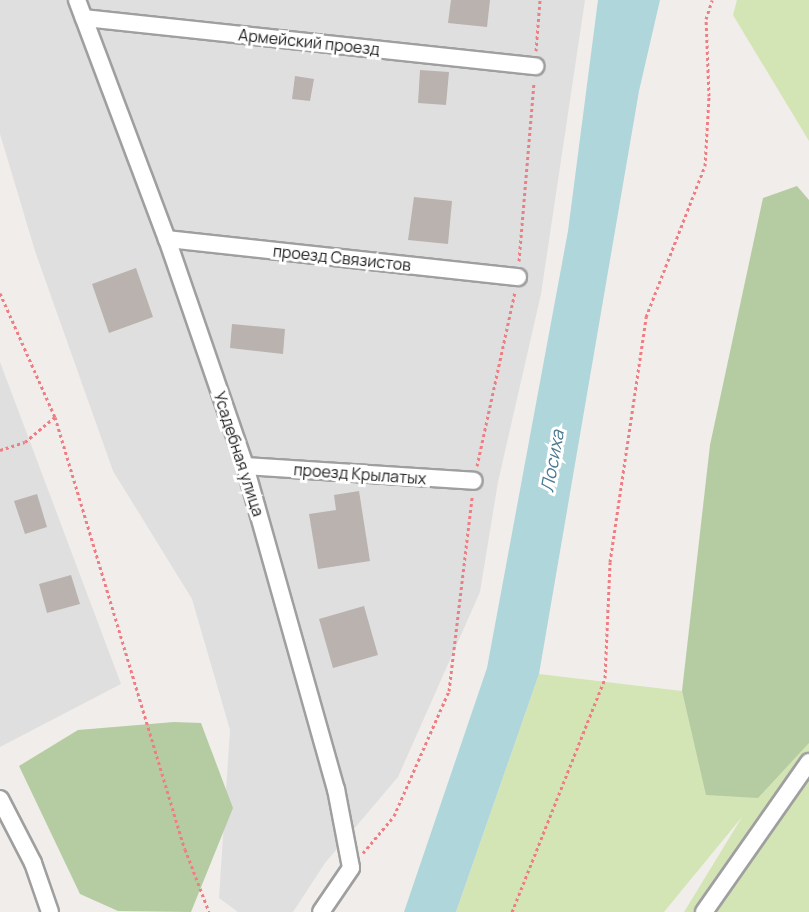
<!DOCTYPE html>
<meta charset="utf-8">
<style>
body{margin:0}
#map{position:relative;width:809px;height:912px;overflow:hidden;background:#f1edea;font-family:Manrope,sans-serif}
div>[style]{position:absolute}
.residential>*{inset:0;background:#e0dfdf}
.grass>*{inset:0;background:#d4e5b5}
.forest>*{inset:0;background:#b5cca3}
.water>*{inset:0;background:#afd6da}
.building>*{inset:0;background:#bab2af}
.path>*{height:3px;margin-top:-1.5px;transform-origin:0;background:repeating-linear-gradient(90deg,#ed7f84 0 3px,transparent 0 6px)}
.roads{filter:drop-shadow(2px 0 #9f9f9f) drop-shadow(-2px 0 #9f9f9f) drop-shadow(0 2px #9f9f9f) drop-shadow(0 -2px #9f9f9f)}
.minor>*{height:16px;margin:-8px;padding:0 8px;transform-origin:8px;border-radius:8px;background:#fff}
span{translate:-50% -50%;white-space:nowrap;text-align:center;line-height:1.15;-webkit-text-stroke:6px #fff;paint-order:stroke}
.street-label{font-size:16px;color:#222}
.water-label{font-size:18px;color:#4c7a92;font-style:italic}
</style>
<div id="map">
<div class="residential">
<i style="clip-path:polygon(0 0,585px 0,541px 294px,498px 482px,480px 592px,398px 777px,325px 863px,293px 912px,238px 912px,219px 898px,230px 730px,192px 599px,113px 471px,35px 251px,0 134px)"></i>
<i style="clip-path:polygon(0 362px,121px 684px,0 747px)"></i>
</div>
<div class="grass">
<i style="clip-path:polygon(737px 0,809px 0,809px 141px,733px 15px)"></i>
<i style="clip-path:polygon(539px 674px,682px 691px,707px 795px,809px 712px,809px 912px,684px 912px,742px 817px,664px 912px,456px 912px)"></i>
</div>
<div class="forest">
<i style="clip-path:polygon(797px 186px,809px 200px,809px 743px,758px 798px,706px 795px,682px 691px,710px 445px,763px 198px)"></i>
<i style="clip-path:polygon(174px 722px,201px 723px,233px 808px,191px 912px,118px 911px,80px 894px,19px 766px,78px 730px)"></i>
</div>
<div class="water">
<i style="clip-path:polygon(598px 0,660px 0,639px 91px,539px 674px,456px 912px,404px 912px,487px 668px,568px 231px)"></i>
</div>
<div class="building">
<i style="clip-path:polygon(451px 0,490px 0,487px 27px,448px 23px)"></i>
<i style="clip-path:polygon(420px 70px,449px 72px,446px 105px,418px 103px)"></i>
<i style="clip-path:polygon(295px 76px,314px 79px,310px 101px,292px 99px)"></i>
<i style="clip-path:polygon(414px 197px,452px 201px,448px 244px,408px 240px)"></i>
<i style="clip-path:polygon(136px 268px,153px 317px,109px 333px,92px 284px)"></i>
<i style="clip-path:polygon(232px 324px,285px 329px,283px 354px,230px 348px)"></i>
<i style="clip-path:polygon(359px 491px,370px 561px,318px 569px,309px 514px,336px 510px,334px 495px)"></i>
<i style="clip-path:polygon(37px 494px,47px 527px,25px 534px,14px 501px)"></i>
<i style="clip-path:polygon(71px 575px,80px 604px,47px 613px,39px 584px)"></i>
<i style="clip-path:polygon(364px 606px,378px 655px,333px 668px,319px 619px)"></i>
</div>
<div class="path">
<i style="left:536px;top:51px;width:51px;rotate:-85.5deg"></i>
<i style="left:519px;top:261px;width:180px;rotate:-85.2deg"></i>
<i style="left:0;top:293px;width:136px;rotate:66.1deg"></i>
<i style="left:55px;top:417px;width:451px;rotate:73.3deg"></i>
<i style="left:185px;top:849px;width:67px;rotate:69.1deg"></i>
<i style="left:0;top:450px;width:26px;rotate:-18deg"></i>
<i style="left:25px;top:442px;width:39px;rotate:-40deg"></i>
<i style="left:477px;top:466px;width:179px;rotate:-77.7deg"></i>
<i style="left:363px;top:853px;width:48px;rotate:-50deg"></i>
<i style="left:394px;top:816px;width:137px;rotate:-66.3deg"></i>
<i style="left:449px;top:691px;width:195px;rotate:-83.2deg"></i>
<i style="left:512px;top:912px;width:252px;rotate:-68.3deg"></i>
<i style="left:605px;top:678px;width:116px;rotate:-87.5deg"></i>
<i style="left:610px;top:562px;width:248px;rotate:-81.6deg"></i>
<i style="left:646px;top:317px;width:162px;rotate:-68.7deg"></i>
<i style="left:705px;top:166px;width:70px;rotate:-86.7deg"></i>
<i style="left:709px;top:96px;width:77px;rotate:-92.2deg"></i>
<i style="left:706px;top:19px;width:20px;rotate:-72deg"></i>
</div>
<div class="roads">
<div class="minor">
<i style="left:77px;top:0;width:255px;rotate:69.4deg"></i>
<i style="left:167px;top:239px;width:240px;rotate:71deg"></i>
<i style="left:245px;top:466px;width:336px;rotate:74.3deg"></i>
<i style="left:336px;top:789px;width:80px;rotate:79.2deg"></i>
<i style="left:351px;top:868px;width:53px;rotate:124.3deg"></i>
<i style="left:84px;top:18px;width:454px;rotate:6.1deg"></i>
<i style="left:167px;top:239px;width:353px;rotate:6.2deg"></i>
<i style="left:245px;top:466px;width:229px;rotate:3.7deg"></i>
<i style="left:0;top:799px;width:72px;rotate:62.7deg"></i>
<i style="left:33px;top:863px;width:52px;rotate:70.9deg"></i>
<i style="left:704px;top:912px;width:183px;rotate:-55deg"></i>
</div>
</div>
<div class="street-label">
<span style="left:309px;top:42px;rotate:6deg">Армейский проезд</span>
<span style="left:342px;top:258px;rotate:6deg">проезд Связистов</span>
<span style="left:239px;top:454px;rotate:72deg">Усадебная улица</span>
<span style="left:360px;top:474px;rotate:4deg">проезд Крылатых</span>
</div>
<div class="water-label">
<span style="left:552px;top:461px;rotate:-80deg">Лосиха</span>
</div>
</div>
